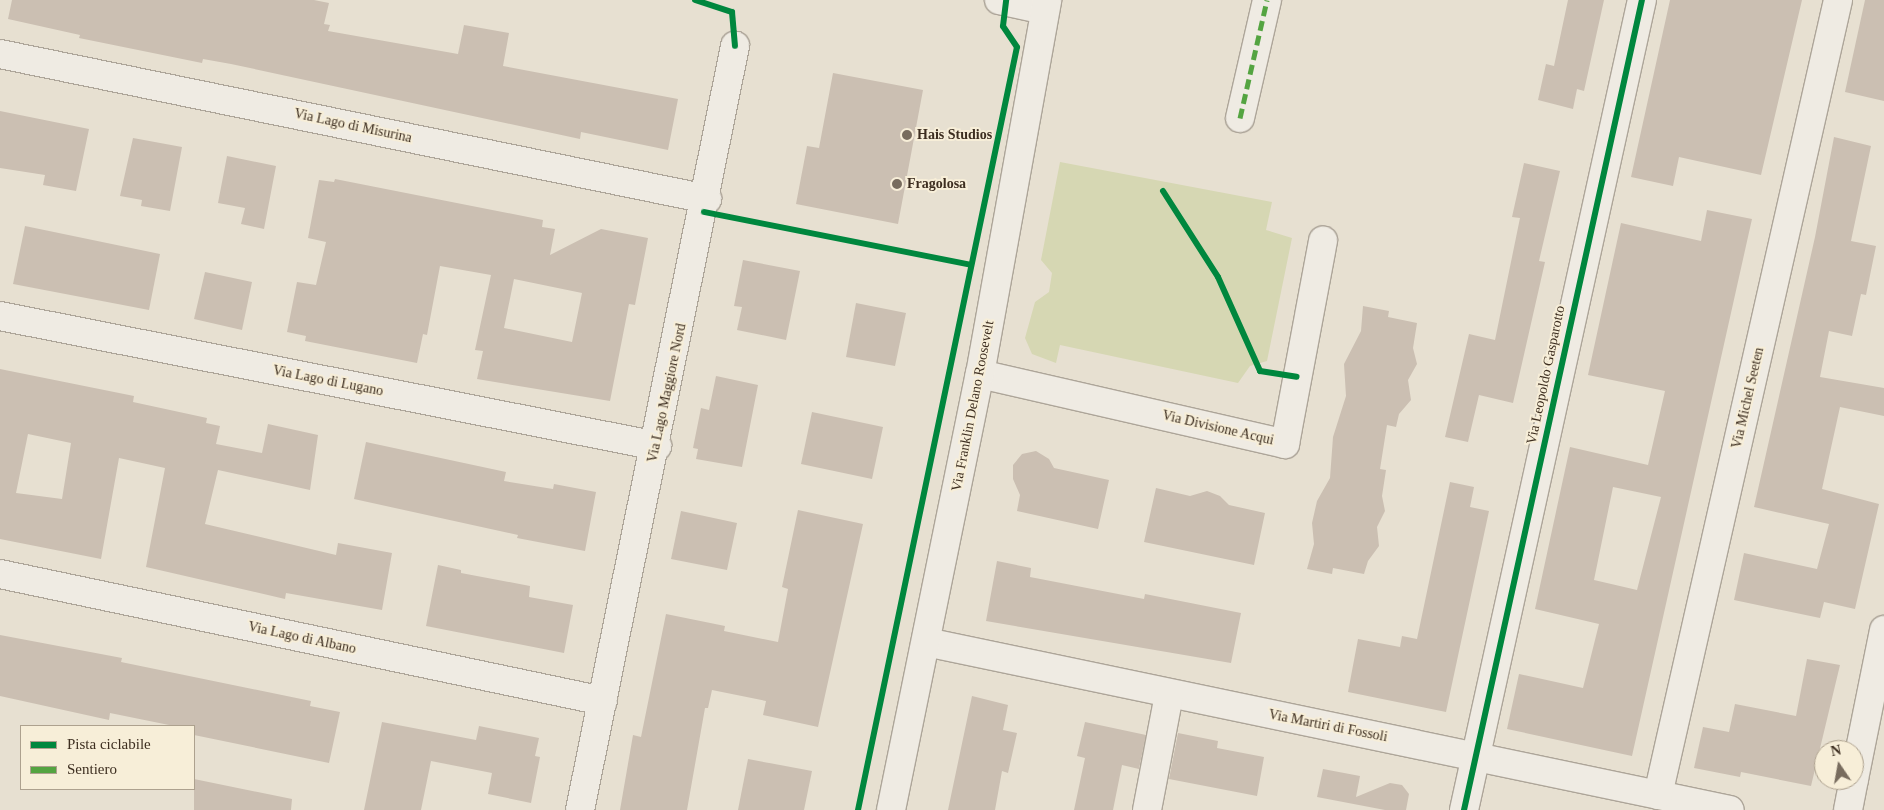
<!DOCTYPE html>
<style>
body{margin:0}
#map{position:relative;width:1884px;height:810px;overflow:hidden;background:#e7e0d1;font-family:"Times New Roman",serif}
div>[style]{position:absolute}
.green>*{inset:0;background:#d6d7b3}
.building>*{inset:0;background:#cbbfb2}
.roads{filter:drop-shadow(1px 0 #ada599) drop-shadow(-1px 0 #ada599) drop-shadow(0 1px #ada599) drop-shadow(0 -1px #ada599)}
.minor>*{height:28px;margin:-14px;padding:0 14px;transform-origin:14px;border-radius:14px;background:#efebe3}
.tertiary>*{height:28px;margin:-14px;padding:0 14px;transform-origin:14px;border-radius:14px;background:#efebe3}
.secondary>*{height:28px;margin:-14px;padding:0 14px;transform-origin:14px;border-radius:14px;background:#efebe3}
.quiet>*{height:5px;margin-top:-2.5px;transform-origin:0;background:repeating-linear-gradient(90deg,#54a441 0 10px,transparent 0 15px)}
.cycleway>*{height:6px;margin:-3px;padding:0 3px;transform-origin:3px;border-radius:3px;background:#00873e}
.dots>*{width:14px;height:14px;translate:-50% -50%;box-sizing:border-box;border:2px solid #f7eed8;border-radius:50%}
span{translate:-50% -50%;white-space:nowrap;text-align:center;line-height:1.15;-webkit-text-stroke:4px #f7eed8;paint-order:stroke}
.street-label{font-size:14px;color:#3d2e20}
.poi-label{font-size:14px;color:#3d2e20;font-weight:700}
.left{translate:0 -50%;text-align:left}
.legend{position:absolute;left:20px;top:725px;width:175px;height:65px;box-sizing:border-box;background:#f7eed8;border:1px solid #ada18e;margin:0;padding:6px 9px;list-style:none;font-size:15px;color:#3d2e20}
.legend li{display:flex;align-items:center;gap:10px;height:25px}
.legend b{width:25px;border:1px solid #ada18e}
.north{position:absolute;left:1814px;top:740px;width:50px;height:50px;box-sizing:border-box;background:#f7eed8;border:1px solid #ada18e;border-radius:50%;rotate:348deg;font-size:14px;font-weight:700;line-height:20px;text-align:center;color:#3d2e20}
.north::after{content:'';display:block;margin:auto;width:18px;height:22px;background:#786c5e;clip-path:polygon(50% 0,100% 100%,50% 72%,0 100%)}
</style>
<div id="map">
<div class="green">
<i style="clip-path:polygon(1060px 162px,1272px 202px,1266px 230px,1292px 238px,1267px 361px,1250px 366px,1238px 383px,1060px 345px,1056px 363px,1032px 354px,1025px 338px,1035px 302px,1049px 292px,1052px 273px,1041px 260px)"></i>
</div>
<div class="building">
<i style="clip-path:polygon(12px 0,314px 0,329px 3px,324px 24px,330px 25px,328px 31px,458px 54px,464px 25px,509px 33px,503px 66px,678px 99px,668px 150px,581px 132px,580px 139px,231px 64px,203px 59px,202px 63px,79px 38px,80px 35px,8px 19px)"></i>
<i style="clip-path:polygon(1568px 0,1604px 0,1584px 91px,1577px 89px,1573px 109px,1538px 100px,1546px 64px,1554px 66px)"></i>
<i style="clip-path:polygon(1670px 0,1802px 0,1761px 175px,1679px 157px,1673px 186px,1631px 177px)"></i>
<i style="clip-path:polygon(1865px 0,1884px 0,1884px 101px,1845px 92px)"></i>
<i style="clip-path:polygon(833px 73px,923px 90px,898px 224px,796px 204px,807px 146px,819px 148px)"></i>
<i style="clip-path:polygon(0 111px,89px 129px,76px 191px,43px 185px,45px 175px,0 168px)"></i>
<i style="clip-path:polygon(1834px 137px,1871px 146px,1851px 241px,1876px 246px,1866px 295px,1861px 294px,1852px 336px,1829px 331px,1820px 377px,1884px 388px,1884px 416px,1840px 407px,1822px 489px,1879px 504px,1855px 609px,1824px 602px,1820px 618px,1734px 600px,1744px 553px,1817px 569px,1829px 524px,1754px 507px,1815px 237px)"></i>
<i style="clip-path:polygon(133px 138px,182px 147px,170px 211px,141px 206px,142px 200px,120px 196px)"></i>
<i style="clip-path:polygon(227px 156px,276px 166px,264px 229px,241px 224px,245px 208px,218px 203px)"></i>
<i style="clip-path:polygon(1524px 163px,1560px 171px,1539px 261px,1545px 262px,1513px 403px,1479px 395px,1468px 442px,1445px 437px,1469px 334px,1495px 340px,1520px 218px,1512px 217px)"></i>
<i style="clip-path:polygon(evenodd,335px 179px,543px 220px,542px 227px,555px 229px,550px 255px,601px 229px,648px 238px,635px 305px,629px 304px,610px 401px,477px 379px,483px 351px,475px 350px,491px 275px,440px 266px,427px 335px,423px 334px,417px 363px,305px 341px,306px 336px,287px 332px,297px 282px,316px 285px,326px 242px,308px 238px,319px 180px,334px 182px,335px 179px,514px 279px,582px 293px,572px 342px,504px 328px,514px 279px)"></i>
<i style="clip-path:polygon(evenodd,1707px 210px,1752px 219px,1632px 756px,1507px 729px,1519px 674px,1583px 688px,1599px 624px,1535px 609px,1570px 447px,1648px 465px,1665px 391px,1588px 375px,1621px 223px,1701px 241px,1707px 210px,1613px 487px,1661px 497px,1637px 590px,1594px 580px,1613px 487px)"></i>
<i style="clip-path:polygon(25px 226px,160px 254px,149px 310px,13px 284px)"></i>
<i style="clip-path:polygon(743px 260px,800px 271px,786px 340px,737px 330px,742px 307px,734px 306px)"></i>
<i style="clip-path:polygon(205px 272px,252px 282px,242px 330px,194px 319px)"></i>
<i style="clip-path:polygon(856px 303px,906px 313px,895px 366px,846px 357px)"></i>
<i style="clip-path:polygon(1363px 306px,1389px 311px,1388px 317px,1417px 323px,1413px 348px,1417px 364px,1408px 380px,1411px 400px,1399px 414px,1396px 427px,1387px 425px,1380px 469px,1386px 470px,1382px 496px,1385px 511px,1377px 527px,1379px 546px,1368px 561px,1364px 574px,1333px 568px,1332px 574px,1307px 569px,1314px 544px,1312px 523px,1317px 501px,1330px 478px,1333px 437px,1346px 396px,1344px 364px,1361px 331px)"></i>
<i style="clip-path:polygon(evenodd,0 369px,134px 396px,133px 402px,207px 418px,206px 423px,220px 426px,216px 444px,262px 453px,268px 424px,318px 435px,310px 490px,218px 470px,205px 524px,336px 555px,338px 543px,392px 553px,382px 610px,286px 593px,285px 599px,146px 567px,165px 468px,119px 458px,101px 559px,0 539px,0 369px,28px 434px,71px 443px,62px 499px,16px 493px,28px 434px)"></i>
<i style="clip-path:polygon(716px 376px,758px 385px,742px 467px,696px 459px,698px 449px,693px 448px,701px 408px,709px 410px)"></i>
<i style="clip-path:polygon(812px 412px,883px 427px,872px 479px,801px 464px)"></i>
<i style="clip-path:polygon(366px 442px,506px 472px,504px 481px,553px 489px,554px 484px,596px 492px,585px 551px,517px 538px,518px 535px,354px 499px)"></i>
<i style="clip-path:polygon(1036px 451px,1049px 459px,1054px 468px,1109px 480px,1098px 529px,1017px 511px,1020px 495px,1013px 479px,1013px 465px,1022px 454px)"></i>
<i style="clip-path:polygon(1450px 482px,1474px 487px,1470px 507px,1489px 511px,1446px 712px,1348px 692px,1358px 639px,1400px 647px,1402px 636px,1417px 639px)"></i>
<i style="clip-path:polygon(1156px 488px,1190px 496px,1207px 491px,1220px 496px,1229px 505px,1265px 513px,1254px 565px,1144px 542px)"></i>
<i style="clip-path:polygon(798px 510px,863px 524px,818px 727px,763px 715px,766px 701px,712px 690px,708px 708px,705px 708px,687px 810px,620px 810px,633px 735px,641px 737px,666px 614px,725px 626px,724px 631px,778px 642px,788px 589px,782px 587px)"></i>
<i style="clip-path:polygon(681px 511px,737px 523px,727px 570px,671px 559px)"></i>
<i style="clip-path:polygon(997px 561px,1031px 568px,1030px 577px,1144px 599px,1145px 594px,1241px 613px,1231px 663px,986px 621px)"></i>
<i style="clip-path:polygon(438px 565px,461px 570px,461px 573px,530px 586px,529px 597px,573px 605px,564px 653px,426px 626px)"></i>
<i style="clip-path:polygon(0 635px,122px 658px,121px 662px,311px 701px,310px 706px,340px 712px,329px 763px,194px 735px,194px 726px,174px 726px,110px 713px,109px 720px,0 696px)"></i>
<i style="clip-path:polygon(1807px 659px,1840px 665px,1811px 786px,1741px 772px,1740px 777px,1694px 768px,1703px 727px,1729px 732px,1735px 704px,1796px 716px)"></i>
<i style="clip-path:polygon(972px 696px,1008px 705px,1003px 730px,1017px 733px,1008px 773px,1002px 771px,995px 810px,948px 810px)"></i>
<i style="clip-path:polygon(382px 722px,476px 740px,479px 726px,539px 738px,535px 756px,540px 757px,531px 803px,488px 794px,492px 773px,431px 761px,421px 810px,364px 810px)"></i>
<i style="clip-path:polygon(1085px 722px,1146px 735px,1139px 769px,1122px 765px,1113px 810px,1074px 810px,1085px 758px,1077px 756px)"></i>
<i style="clip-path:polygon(1178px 733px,1218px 741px,1217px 748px,1264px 757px,1257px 796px,1169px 779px)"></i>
<i style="clip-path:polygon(748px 759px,812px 771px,804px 810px,738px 810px)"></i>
<i style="clip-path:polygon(1323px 769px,1360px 776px,1356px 797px,1390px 783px,1402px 785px,1409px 794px,1406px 810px,1385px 810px,1317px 797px)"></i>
<i style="clip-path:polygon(194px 779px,292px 799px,291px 810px,194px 810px)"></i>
</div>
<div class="roads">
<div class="minor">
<i style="left:0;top:54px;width:722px;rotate:11.59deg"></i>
<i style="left:1240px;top:118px;width:121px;rotate:-77.1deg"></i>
<i style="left:0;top:316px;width:670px;rotate:11.19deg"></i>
<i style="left:980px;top:374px;width:313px;rotate:12.9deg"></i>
<i style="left:1285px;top:444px;width:207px;rotate:-79.4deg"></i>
<i style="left:0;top:574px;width:616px;rotate:11.89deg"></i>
<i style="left:926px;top:642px;width:821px;rotate:11.8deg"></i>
<i style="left:1854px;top:779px;width:152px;rotate:-78.6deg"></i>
<i style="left:1658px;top:795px;width:815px;rotate:-77.24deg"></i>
<i style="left:580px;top:810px;width:780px;rotate:-78.53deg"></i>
<i style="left:1147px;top:810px;width:117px;rotate:-79.2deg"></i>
<i style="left:1464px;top:810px;width:829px;rotate:-77.61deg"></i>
<i style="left:1848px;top:810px;width:31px;rotate:-79deg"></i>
</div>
<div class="tertiary">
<i style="left:999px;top:0;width:47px;rotate:12.3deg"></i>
</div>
<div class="secondary">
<i style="left:891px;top:810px;width:445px;rotate:-78.5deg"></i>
<i style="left:980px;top:374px;width:380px;rotate:-79.8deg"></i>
</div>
</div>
<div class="quiet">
<i style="left:1240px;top:118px;width:121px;rotate:-77.1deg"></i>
</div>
<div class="cycleway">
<i style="left:695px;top:0;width:39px;rotate:18deg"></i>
<i style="left:732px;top:12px;width:34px;rotate:85deg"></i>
<i style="left:1163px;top:191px;width:102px;rotate:57.4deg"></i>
<i style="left:1218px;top:277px;width:103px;rotate:65.9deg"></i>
<i style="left:1260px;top:371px;width:37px;rotate:9deg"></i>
<i style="left:704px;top:212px;width:272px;rotate:11.2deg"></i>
<i style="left:858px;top:810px;width:779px;rotate:-78.23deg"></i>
<i style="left:1017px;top:47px;width:25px;rotate:-124deg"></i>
<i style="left:1003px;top:26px;width:26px;rotate:-83deg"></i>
<i style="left:1464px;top:810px;width:829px;rotate:-77.61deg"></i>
</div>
<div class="dots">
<i style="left:907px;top:135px;background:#786c5e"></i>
<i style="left:897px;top:184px;background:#786c5e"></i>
</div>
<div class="street-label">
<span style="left:353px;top:126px;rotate:12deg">Via Lago di Misurina</span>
<span style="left:1546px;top:375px;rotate:-78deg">Via Leopoldo Gasparotto</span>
<span style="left:328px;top:381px;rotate:11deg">Via Lago di Lugano</span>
<span style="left:667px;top:393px;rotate:-78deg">Via Lago Maggiore Nord</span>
<span style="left:1748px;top:398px;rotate:-77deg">Via Michel Seeten</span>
<span style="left:973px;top:406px;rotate:-79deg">Via Franklin Delano Roosevelt</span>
<span style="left:1218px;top:428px;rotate:13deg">Via Divisione Acqui</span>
<span style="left:302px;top:638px;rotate:12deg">Via Lago di Albano</span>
<span style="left:1328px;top:726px;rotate:11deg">Via Martiri di Fossoli</span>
</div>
<div class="poi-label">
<span class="left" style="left:917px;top:135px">Hais Studios</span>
<span class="left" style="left:907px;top:184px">Fragolosa</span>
</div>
<ul class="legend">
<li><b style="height:6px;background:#00873e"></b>Pista ciclabile</li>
<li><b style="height:6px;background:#54a441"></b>Sentiero</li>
</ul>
<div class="north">N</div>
</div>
